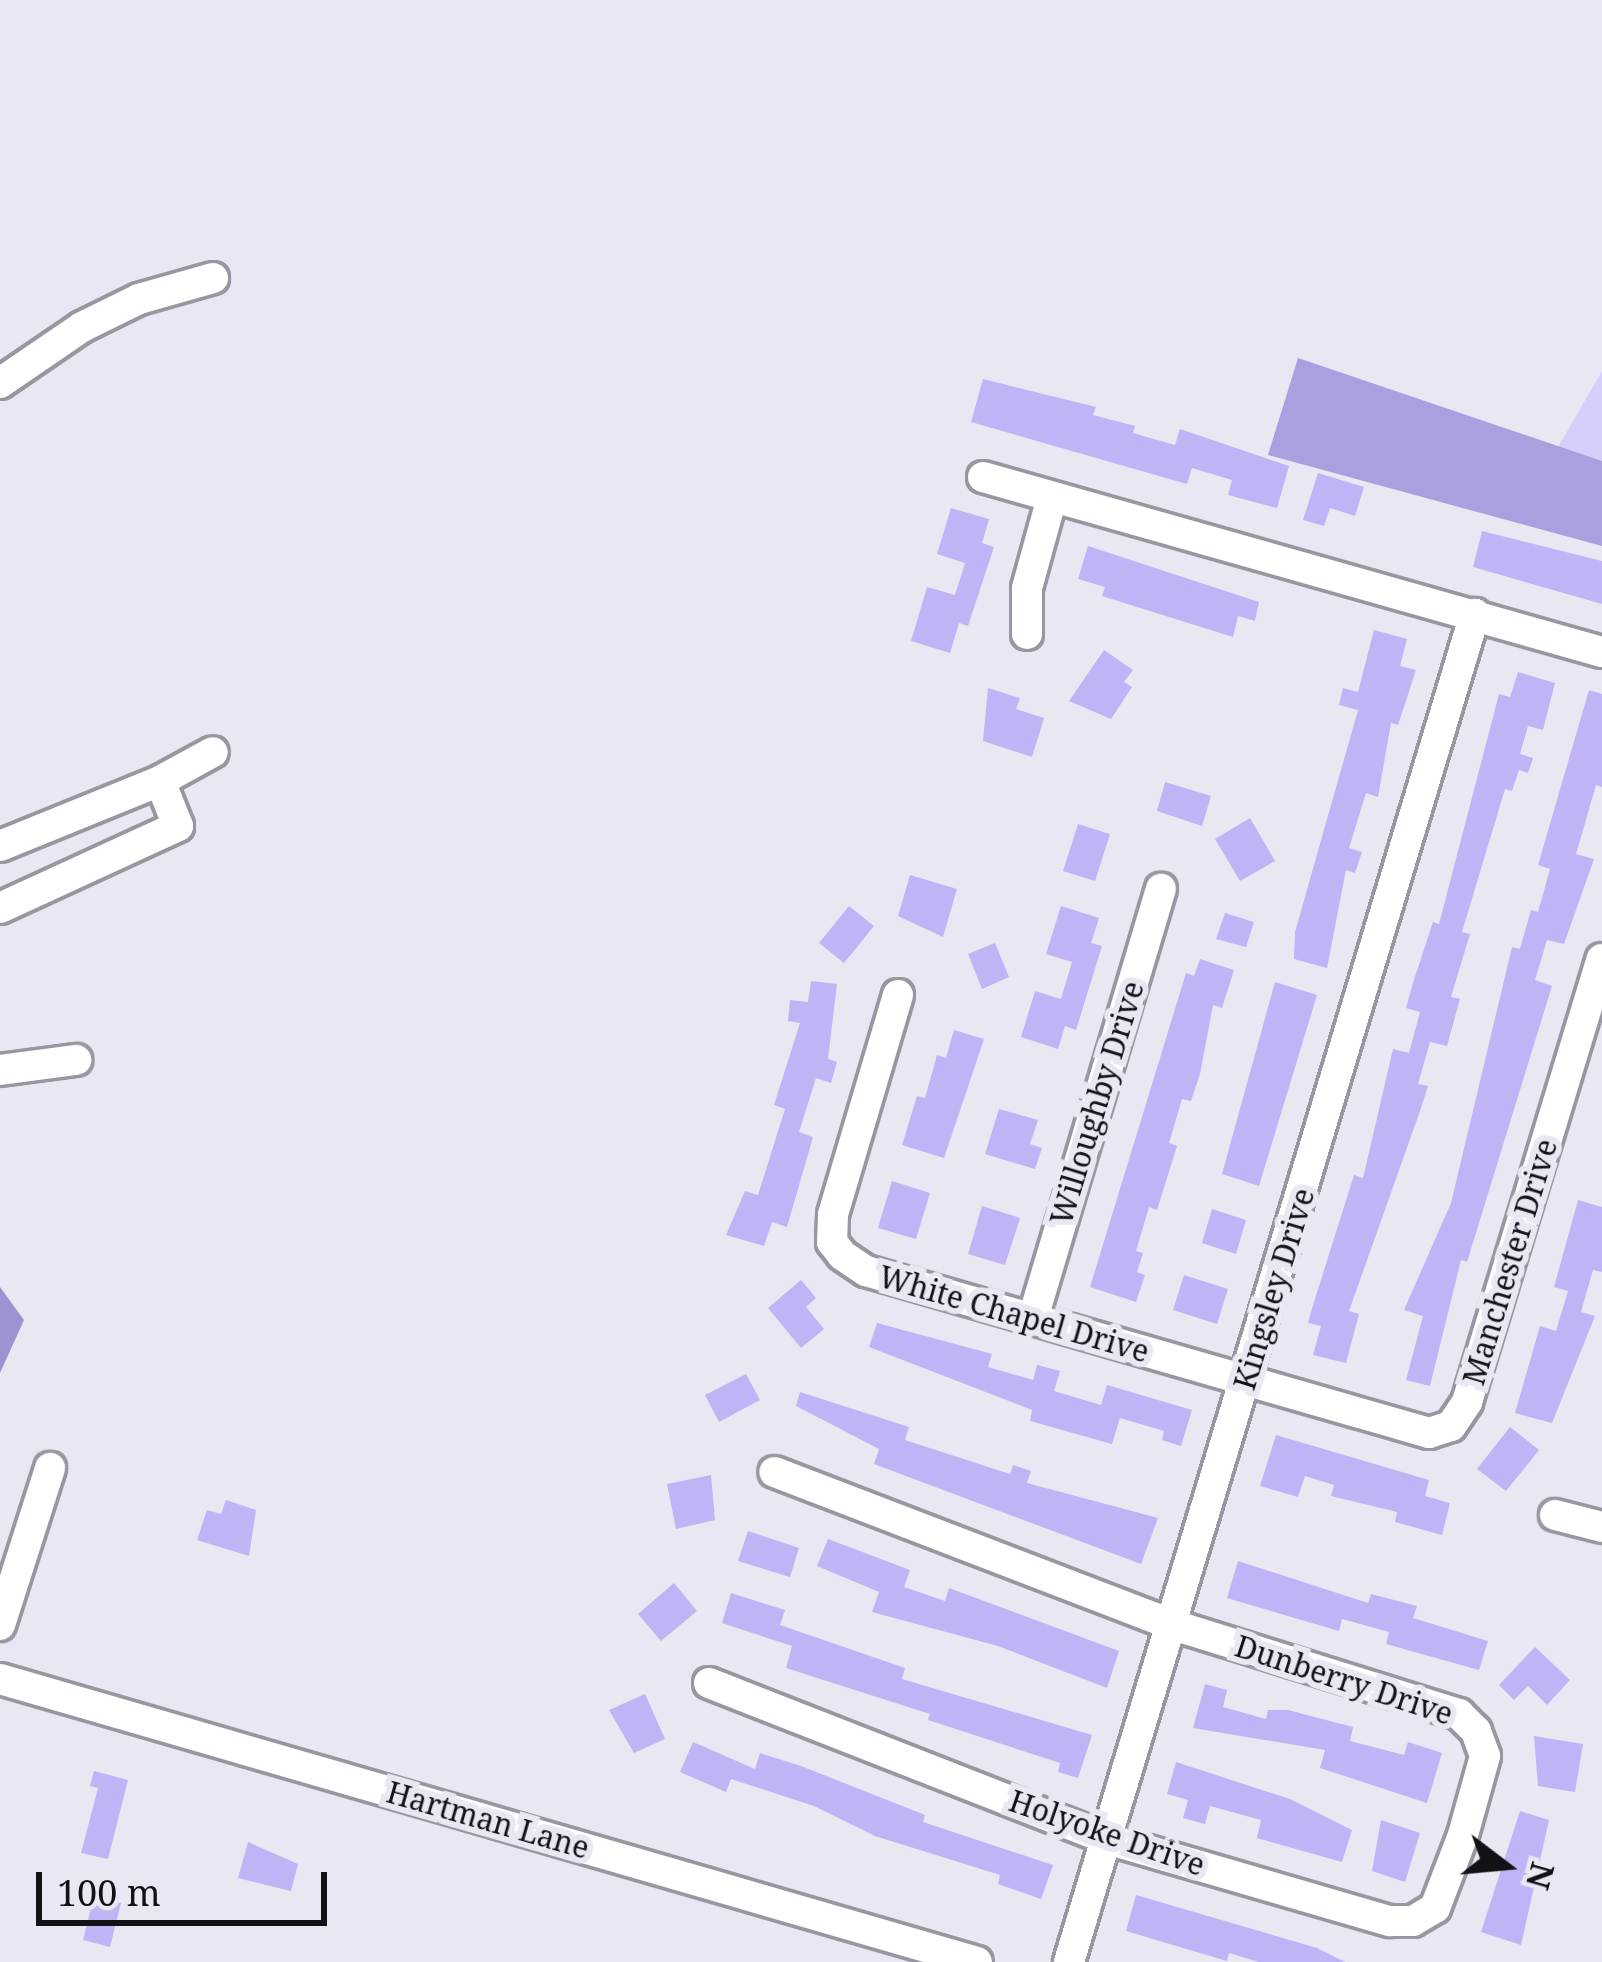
<!DOCTYPE html>
<style>
body{margin:0}
#map{position:relative;width:1602px;height:1962px;overflow:hidden;background:#e9e7f2;font-family:"Noto Serif",serif}
div>[style]{position:absolute}
.green>*{inset:0;background:#d7cffb}
.forest>*{inset:0;background:#ab9fe0}
.water>*{inset:0;background:#9e92d2}
.building>*{inset:0;background:#c0b4f6}
.roads{filter:drop-shadow(3px 0 #9897a1) drop-shadow(-3px 0 #9897a1) drop-shadow(0 3px #9897a1) drop-shadow(0 -3px #9897a1)}
.minor>*{height:30px;margin:-15px;padding:0 15px;transform-origin:15px;border-radius:15px;background:#fff}
span{translate:-50% -50%;white-space:nowrap;text-align:center;line-height:1.15;-webkit-text-stroke:12px #e9e7f2;paint-order:stroke}
.street-label{font-size:30px;color:#121115}
.north{position:absolute;left:1446px;top:1806px;width:120px;height:120px;-webkit-text-stroke:9px #e9e7f2;paint-order:stroke;rotate:106deg;font-size:33px;font-weight:700;line-height:48px;text-align:center;color:#121115}
.north::after{content:'';display:block;margin:auto;width:42px;height:54px;background:#121115;clip-path:polygon(50% 0,100% 100%,50% 72%,0 100%)}
.scale{position:absolute;left:36px;top:1872px;width:291px;height:54px;box-sizing:border-box;border:6px solid #121115;border-top:0;padding-left:15px;font-size:36px;line-height:42px;white-space:nowrap;color:#121115;-webkit-text-stroke:9px #e9e7f2;paint-order:stroke}
</style>
<div id="map">
<div class="green">
<i style="clip-path:polygon(1602px 371px,1602px 461px,1558px 447px)"></i>
</div>
<div class="forest">
<i style="clip-path:polygon(1298px 358px,1602px 461px,1602px 546px,1268px 455px)"></i>
</div>
<div class="water">
<i style="clip-path:polygon(0 1287px,24px 1320px,0 1373px)"></i>
</div>
<div class="building">
<i style="clip-path:polygon(983px 379px,1096px 407px,1093px 415px,1135px 426px,1133px 433px,1175px 445px,1180px 429px,1289px 466px,1277px 508px,1228px 495px,1232px 480px,1192px 468px,1187px 484px,971px 422px)"></i>
<i style="clip-path:polygon(1318px 473px,1364px 487px,1355px 516px,1330px 508px,1324px 526px,1303px 520px)"></i>
<i style="clip-path:polygon(951px 508px,989px 519px,982px 543px,994px 547px,968px 626px,959px 623px,950px 653px,911px 641px,927px 587px,955px 595px,965px 563px,937px 554px)"></i>
<i style="clip-path:polygon(1482px 531px,1602px 561px,1602px 604px,1473px 567px)"></i>
<i style="clip-path:polygon(1088px 546px,1259px 602px,1255px 621px,1238px 616px,1233px 637px,1102px 596px,1105px 587px,1078px 579px)"></i>
<i style="clip-path:polygon(1374px 630px,1407px 639px,1400px 666px,1416px 670px,1398px 725px,1391px 723px,1378px 797px,1366px 793px,1349px 848px,1362px 852px,1355px 873px,1346px 870px,1327px 968px,1294px 959px,1295px 932px,1358px 710px,1339px 705px,1343px 688px,1358px 692px)"></i>
<i style="clip-path:polygon(1104px 650px,1133px 670px,1124px 682px,1132px 687px,1111px 719px,1069px 701px)"></i>
<i style="clip-path:polygon(1518px 672px,1555px 683px,1543px 730px,1528px 726px,1520px 754px,1533px 758px,1528px 773px,1519px 770px,1512px 791px,1505px 789px,1486px 852px,1462px 932px,1470px 934px,1451px 997px,1460px 999px,1447px 1046px,1430px 1042px,1418px 1084px,1428px 1086px,1420px 1111px,1349px 1311px,1359px 1314px,1346px 1363px,1313px 1355px,1321px 1326px,1308px 1323px,1314px 1302px,1354px 1175px,1363px 1178px,1393px 1049px,1409px 1053px,1420px 1012px,1406px 1008px,1412px 986px,1433px 922px,1439px 924px,1499px 694px,1510px 697px)"></i>
<i style="clip-path:polygon(988px 688px,1020px 698px,1016px 709px,1044px 718px,1032px 757px,983px 741px)"></i>
<i style="clip-path:polygon(1589px 690px,1602px 694px,1602px 787px,1596px 785px,1576px 854px,1594px 859px,1564px 944px,1547px 940px,1535px 980px,1552px 986px,1467px 1262px,1461px 1260px,1430px 1386px,1406px 1380px,1423px 1316px,1404px 1310px,1451px 1203px,1512px 947px,1520px 949px,1531px 910px,1538px 912px,1550px 869px,1538px 865px)"></i>
<i style="clip-path:polygon(1165px 782px,1211px 796px,1202px 826px,1157px 811px)"></i>
<i style="clip-path:polygon(1250px 818px,1275px 861px,1240px 881px,1215px 839px)"></i>
<i style="clip-path:polygon(1078px 824px,1110px 834px,1095px 881px,1063px 871px)"></i>
<i style="clip-path:polygon(910px 875px,957px 889px,943px 937px,898px 916px)"></i>
<i style="clip-path:polygon(849px 906px,874px 926px,844px 963px,819px 943px)"></i>
<i style="clip-path:polygon(1061px 906px,1099px 918px,1091px 943px,1102px 946px,1076px 1030px,1065px 1026px,1058px 1049px,1021px 1037px,1035px 991px,1061px 999px,1072px 962px,1046px 954px)"></i>
<i style="clip-path:polygon(1225px 913px,1254px 922px,1246px 947px,1216px 939px)"></i>
<i style="clip-path:polygon(995px 943px,1009px 977px,982px 989px,968px 954px)"></i>
<i style="clip-path:polygon(1200px 959px,1234px 970px,1222px 1008px,1213px 1005px,1200px 1074px,1191px 1101px,1182px 1099px,1169px 1143px,1177px 1146px,1157px 1210px,1149px 1207px,1136px 1251px,1143px 1253px,1137px 1272px,1145px 1275px,1136px 1302px,1090px 1287px,1186px 973px,1194px 976px)"></i>
<i style="clip-path:polygon(811px 981px,837px 984px,828px 1059px,837px 1062px,831px 1083px,816px 1078px,799px 1132px,813px 1137px,787px 1227px,772px 1222px,764px 1246px,726px 1235px,745px 1191px,758px 1195px,785px 1109px,774px 1105px,800px 1023px,788px 1021px,790px 1000px,808px 1002px)"></i>
<i style="clip-path:polygon(1275px 982px,1317px 995px,1259px 1186px,1222px 1174px)"></i>
<i style="clip-path:polygon(954px 1030px,984px 1039px,944px 1158px,902px 1145px,917px 1096px,925px 1098px,937px 1055px,946px 1058px)"></i>
<i style="clip-path:polygon(999px 1109px,1038px 1120px,1030px 1144px,1042px 1148px,1035px 1169px,985px 1154px)"></i>
<i style="clip-path:polygon(892px 1181px,930px 1193px,916px 1239px,878px 1228px)"></i>
<i style="clip-path:polygon(1578px 1200px,1602px 1207px,1602px 1272px,1593px 1270px,1581px 1312px,1595px 1316px,1552px 1423px,1515px 1413px,1540px 1326px,1556px 1331px,1568px 1291px,1554px 1287px)"></i>
<i style="clip-path:polygon(982px 1206px,1020px 1218px,1005px 1265px,968px 1254px)"></i>
<i style="clip-path:polygon(1212px 1209px,1246px 1220px,1236px 1254px,1202px 1243px)"></i>
<i style="clip-path:polygon(1184px 1275px,1228px 1289px,1217px 1324px,1173px 1310px)"></i>
<i style="clip-path:polygon(801px 1280px,816px 1298px,806px 1307px,824px 1329px,801px 1348px,768px 1308px)"></i>
<i style="clip-path:polygon(877px 1323px,992px 1354px,988px 1367px,1033px 1380px,1037px 1365px,1060px 1371px,1054px 1391px,1101px 1405px,1107px 1385px,1192px 1410px,1181px 1446px,1162px 1440px,1164px 1431px,1120px 1418px,1112px 1444px,1030px 1421px,1032px 1410px,869px 1347px)"></i>
<i style="clip-path:polygon(746px 1374px,760px 1400px,719px 1422px,705px 1395px)"></i>
<i style="clip-path:polygon(800px 1392px,909px 1427px,905px 1440px,1010px 1474px,1013px 1465px,1031px 1471px,1027px 1483px,1158px 1518px,1141px 1564px,874px 1464px,879px 1449px,796px 1406px)"></i>
<i style="clip-path:polygon(1510px 1427px,1539px 1450px,1506px 1491px,1477px 1469px)"></i>
<i style="clip-path:polygon(1276px 1435px,1429px 1480px,1425px 1496px,1450px 1503px,1442px 1535px,1395px 1522px,1397px 1512px,1331px 1496px,1334px 1485px,1305px 1476px,1298px 1497px,1260px 1486px)"></i>
<i style="clip-path:polygon(711px 1475px,715px 1520px,676px 1529px,667px 1484px)"></i>
<i style="clip-path:polygon(226px 1500px,256px 1510px,249px 1556px,197px 1540px,207px 1510px,221px 1514px)"></i>
<i style="clip-path:polygon(748px 1531px,799px 1548px,790px 1577px,738px 1561px)"></i>
<i style="clip-path:polygon(828px 1539px,910px 1570px,904px 1587px,945px 1601px,949px 1588px,1119px 1651px,1107px 1688px,998px 1646px,872px 1612px,879px 1592px,817px 1566px)"></i>
<i style="clip-path:polygon(1238px 1561px,1368px 1603px,1371px 1594px,1417px 1606px,1413px 1618px,1488px 1641px,1479px 1670px,1386px 1644px,1389px 1632px,1342px 1619px,1339px 1631px,1227px 1598px)"></i>
<i style="clip-path:polygon(674px 1583px,697px 1611px,661px 1641px,638px 1614px)"></i>
<i style="clip-path:polygon(731px 1593px,785px 1610px,780px 1625px,905px 1668px,902px 1679px,1092px 1735px,1078px 1778px,1058px 1772px,1060px 1763px,928px 1720px,930px 1714px,786px 1668px,792px 1646px,722px 1623px)"></i>
<i style="clip-path:polygon(1535px 1647px,1570px 1680px,1547px 1705px,1528px 1686px,1514px 1700px,1499px 1685px)"></i>
<i style="clip-path:polygon(1205px 1684px,1227px 1690px,1223px 1707px,1266px 1719px,1268px 1710px,1288px 1710px,1353px 1727px,1350px 1741px,1404px 1755px,1408px 1742px,1442px 1753px,1427px 1803px,1320px 1768px,1325px 1750px,1193px 1728px)"></i>
<i style="clip-path:polygon(645px 1694px,665px 1739px,634px 1753px,609px 1710px)"></i>
<i style="clip-path:polygon(1534px 1736px,1583px 1744px,1575px 1792px,1538px 1786px)"></i>
<i style="clip-path:polygon(693px 1742px,755px 1769px,760px 1753px,801px 1766px,925px 1815px,923px 1822px,1053px 1865px,1041px 1899px,998px 1884px,1000px 1875px,875px 1836px,814px 1806px,731px 1779px,726px 1792px,680px 1772px)"></i>
<i style="clip-path:polygon(1176px 1762px,1290px 1799px,1352px 1830px,1342px 1862px,1257px 1838px,1261px 1820px,1210px 1806px,1205px 1824px,1183px 1818px,1188px 1800px,1167px 1794px)"></i>
<i style="clip-path:polygon(94px 1771px,128px 1780px,108px 1859px,81px 1853px,98px 1788px,90px 1786px)"></i>
<i style="clip-path:polygon(1520px 1811px,1549px 1820px,1521px 1945px,1481px 1932px)"></i>
<i style="clip-path:polygon(1381px 1820px,1420px 1833px,1405px 1882px,1372px 1871px)"></i>
<i style="clip-path:polygon(248px 1842px,298px 1864px,291px 1891px,238px 1878px)"></i>
<i style="clip-path:polygon(1136px 1895px,1317px 1948px,1345px 1962px,1259px 1962px,1229px 1953px,1227px 1961px,1126px 1931px)"></i>
<i style="clip-path:polygon(94px 1896px,121px 1903px,110px 1947px,83px 1940px)"></i>
</div>
<div class="roads">
<div class="minor">
<i style="left:0;top:383px;width:99px;rotate:-34.3deg"></i>
<i style="left:82px;top:327px;width:64px;rotate:-26.2deg"></i>
<i style="left:139px;top:299px;width:77px;rotate:-15.8deg"></i>
<i style="left:983px;top:477px;width:643px;rotate:15.79deg"></i>
<i style="left:1027px;top:634px;width:46px;rotate:-90deg"></i>
<i style="left:1027px;top:588px;width:94px;rotate:-74.6deg"></i>
<i style="left:0;top:846px;width:173px;rotate:-22.1deg"></i>
<i style="left:0;top:908px;width:196px;rotate:-24.7deg"></i>
<i style="left:178px;top:826px;width:48px;rotate:-111.8deg"></i>
<i style="left:160px;top:781px;width:60px;rotate:-28.7deg"></i>
<i style="left:898px;top:995px;width:229px;rotate:106.5deg"></i>
<i style="left:833px;top:1215px;width:27px;rotate:92deg"></i>
<i style="left:832px;top:1242px;width:16px;rotate:52deg"></i>
<i style="left:842px;top:1255px;width:29px;rotate:34deg"></i>
<i style="left:866px;top:1271px;width:586px;rotate:16.05deg"></i>
<i style="left:1429px;top:1433px;width:23px;rotate:-18deg"></i>
<i style="left:1451px;top:1426px;width:29px;rotate:-56deg"></i>
<i style="left:1467px;top:1402px;width:463px;rotate:-73.1deg"></i>
<i style="left:0;top:1070px;width:77px;rotate:-7.5deg"></i>
<i style="left:1033px;top:1318px;width:448px;rotate:-73.4deg"></i>
<i style="left:1555px;top:1515px;width:49px;rotate:14.3deg"></i>
<i style="left:0;top:1625px;width:165px;rotate:-72.3deg"></i>
<i style="left:0;top:1679px;width:1017px;rotate:16.15deg"></i>
<i style="left:709px;top:1683px;width:427px;rotate:21.4deg"></i>
<i style="left:1107px;top:1839px;width:295px;rotate:16.2deg"></i>
<i style="left:1390px;top:1921px;width:23px"></i>
<i style="left:1413px;top:1921px;width:26px;rotate:-31deg"></i>
<i style="left:1435px;top:1908px;width:78px;rotate:-69deg"></i>
<i style="left:1463px;top:1835px;width:82px;rotate:-74.4deg"></i>
<i style="left:1485px;top:1756px;width:27px;rotate:-110deg"></i>
<i style="left:1476px;top:1731px;width:24px;rotate:-135deg"></i>
<i style="left:1459px;top:1714px;width:300px;rotate:-162.7deg"></i>
<i style="left:1173px;top:1625px;width:427px;rotate:-159deg"></i>
<i style="left:1069px;top:1962px;width:1408px;rotate:-73.24deg"></i>
</div>
</div>
<div class="street-label">
<span style="left:1097px;top:1103px;rotate:-73deg">Willoughby Drive</span>
<span style="left:1510px;top:1262px;rotate:-73deg">Manchester Drive</span>
<span style="left:1274px;top:1289px;rotate:-73deg">Kingsley Drive</span>
<span style="left:1014px;top:1314px;rotate:16deg">White Chapel Drive</span>
<span style="left:1344px;top:1680px;rotate:18deg">Dunberry Drive</span>
<span style="left:488px;top:1820px;rotate:16deg">Hartman Lane</span>
<span style="left:1107px;top:1833px;rotate:19deg">Holyoke Drive</span>
</div>
<div class="north">N</div>
<div class="scale">100 m</div>
</div>
